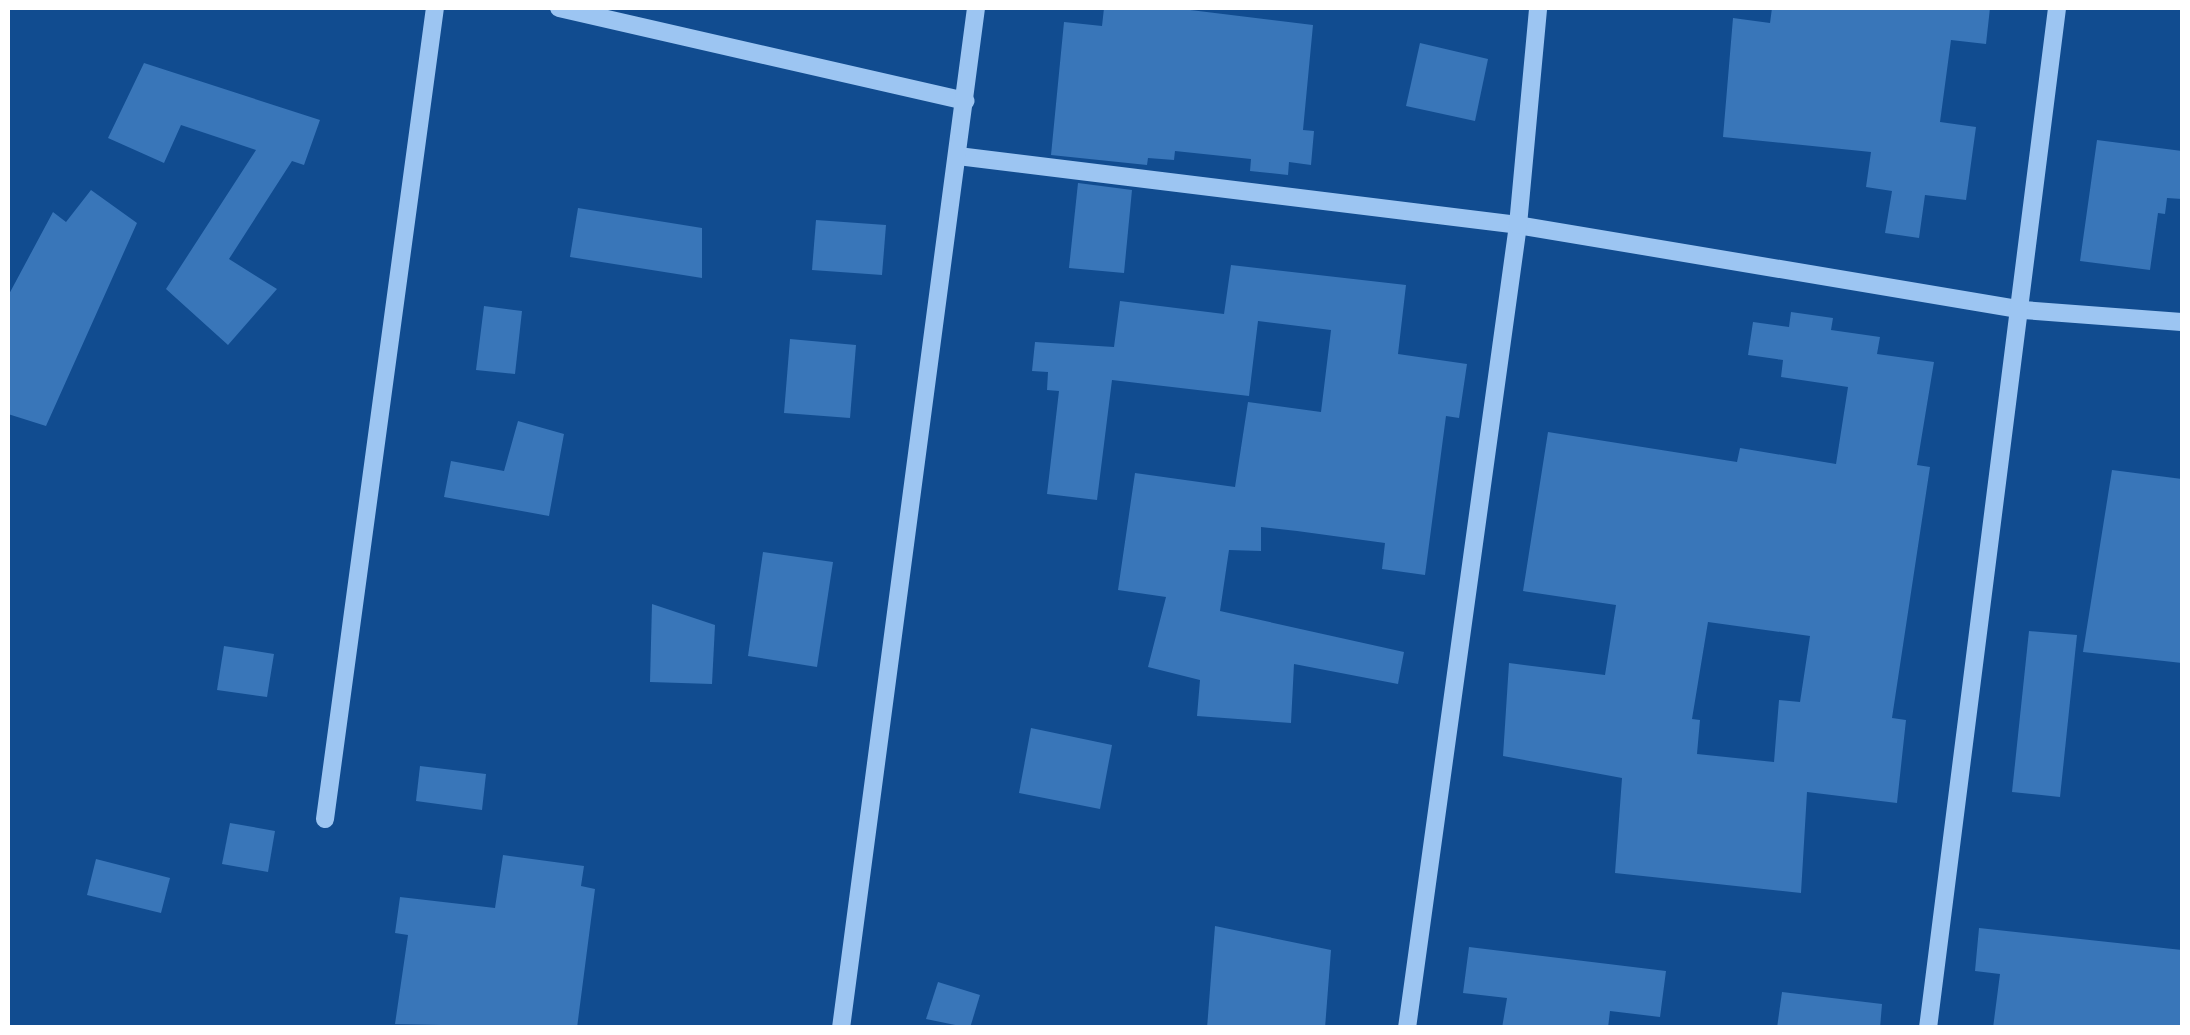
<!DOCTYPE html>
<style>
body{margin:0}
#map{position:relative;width:2190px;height:1035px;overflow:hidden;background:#114c90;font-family:Raleway,sans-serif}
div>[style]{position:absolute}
.building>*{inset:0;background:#3976b9}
.minor>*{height:18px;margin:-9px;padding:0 9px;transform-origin:9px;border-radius:9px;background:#9cc5f2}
span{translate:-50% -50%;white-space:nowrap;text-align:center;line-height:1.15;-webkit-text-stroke:10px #114c90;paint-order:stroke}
.frame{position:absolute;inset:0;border:10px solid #fff;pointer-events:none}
</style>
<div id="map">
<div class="building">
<i style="clip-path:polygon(1104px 8px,1174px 8px,1313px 25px,1303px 130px,1314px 131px,1311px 165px,1289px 162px,1288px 175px,1250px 171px,1251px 159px,1175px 151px,1174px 160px,1148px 158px,1147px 165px,1051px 155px,1064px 22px,1102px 26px)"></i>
<i style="clip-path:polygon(1772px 8px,1990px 8px,1986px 44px,1951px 40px,1940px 122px,1976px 127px,1966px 200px,1925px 195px,1919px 238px,1885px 233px,1892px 191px,1866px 187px,1871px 152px,1723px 137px,1733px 18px,1770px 23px)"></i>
<i style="clip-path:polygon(1420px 43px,1488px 59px,1475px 121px,1406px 106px)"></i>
<i style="clip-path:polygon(144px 63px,320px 120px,304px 165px,292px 161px,229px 259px,277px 289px,228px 345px,166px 289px,256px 150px,181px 125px,164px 163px,108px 138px)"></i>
<i style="clip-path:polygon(2097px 140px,2182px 151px,2182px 199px,2167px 198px,2165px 214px,2158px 213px,2150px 270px,2080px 261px)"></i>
<i style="clip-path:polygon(1078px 183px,1132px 190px,1124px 273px,1069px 268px)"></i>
<i style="clip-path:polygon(91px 190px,137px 223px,46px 426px,8px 414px,8px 296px,53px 212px,66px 222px)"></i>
<i style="clip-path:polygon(578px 208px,702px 228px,702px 278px,570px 257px)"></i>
<i style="clip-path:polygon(816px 220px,886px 225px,882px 275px,812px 270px)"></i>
<i style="clip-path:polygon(1231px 265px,1406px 285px,1398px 354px,1467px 364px,1459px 418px,1446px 416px,1425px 575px,1382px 569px,1385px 543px,1297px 531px,1261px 527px,1261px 551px,1229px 550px,1220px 611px,1404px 652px,1398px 684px,1294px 664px,1291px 723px,1197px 716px,1200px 680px,1148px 667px,1166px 597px,1118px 590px,1135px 473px,1235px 487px,1248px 402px,1321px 412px,1331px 330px,1258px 321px,1249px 396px,1112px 380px,1097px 500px,1047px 494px,1059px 391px,1047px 390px,1048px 372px,1032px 371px,1035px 342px,1114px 347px,1120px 301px,1224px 314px)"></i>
<i style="clip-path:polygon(484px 306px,522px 311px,515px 374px,476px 370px)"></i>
<i style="clip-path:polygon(evenodd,1791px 312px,1833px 318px,1831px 330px,1880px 337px,1877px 354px,1934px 362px,1917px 465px,1930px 467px,1892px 718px,1906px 720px,1897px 803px,1807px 792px,1801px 893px,1615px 873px,1622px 778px,1503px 756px,1509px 663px,1605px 675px,1616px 605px,1523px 591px,1548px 432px,1737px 462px,1740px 448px,1836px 464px,1848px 387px,1781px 377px,1783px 360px,1748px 355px,1753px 322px,1789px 327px,1791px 312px,1708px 622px,1810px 636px,1800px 702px,1779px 700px,1774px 762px,1697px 754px,1700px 720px,1692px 719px,1708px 622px)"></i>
<i style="clip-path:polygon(790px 339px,856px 345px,850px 418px,784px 413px)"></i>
<i style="clip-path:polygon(518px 421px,564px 434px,549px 516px,444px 497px,451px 461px,504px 471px)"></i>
<i style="clip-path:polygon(2112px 470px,2182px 479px,2182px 663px,2083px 652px)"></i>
<i style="clip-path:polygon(763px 552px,833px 562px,817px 667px,748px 656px)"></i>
<i style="clip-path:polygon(652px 604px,715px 625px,712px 684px,650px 682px)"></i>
<i style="clip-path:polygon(2029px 631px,2077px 635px,2060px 797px,2012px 792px)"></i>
<i style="clip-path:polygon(224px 646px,274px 654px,267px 697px,217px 690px)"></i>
<i style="clip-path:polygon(1031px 728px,1112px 745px,1100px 809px,1019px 793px)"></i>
<i style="clip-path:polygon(420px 766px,486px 774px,482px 810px,416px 801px)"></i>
<i style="clip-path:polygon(230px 823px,275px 831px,268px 872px,222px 864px)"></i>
<i style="clip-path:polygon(503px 855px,584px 866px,581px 886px,595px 889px,577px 1028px,395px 1024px,408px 935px,395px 933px,400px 897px,495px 908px)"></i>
<i style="clip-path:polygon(96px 859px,170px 878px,161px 913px,87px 895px)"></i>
<i style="clip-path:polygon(1215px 926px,1331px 950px,1325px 1028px,1207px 1028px)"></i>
<i style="clip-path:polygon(1979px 928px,2182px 950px,2182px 1028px,1993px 1028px,2000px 974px,1975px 971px)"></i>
<i style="clip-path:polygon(1469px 947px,1666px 971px,1660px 1017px,1610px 1011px,1608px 1028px,1502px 1028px,1507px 998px,1463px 993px)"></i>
<i style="clip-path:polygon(938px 982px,980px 995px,970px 1028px,926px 1019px)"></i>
<i style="clip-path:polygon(1782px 992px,1882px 1004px,1880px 1028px,1777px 1028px)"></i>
</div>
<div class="minor">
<i style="left:559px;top:8px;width:417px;rotate:12.9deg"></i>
<i style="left:958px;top:156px;width:564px;rotate:7.02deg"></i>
<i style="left:1518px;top:225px;width:512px;rotate:9.55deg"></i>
<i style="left:2023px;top:310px;width:159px;rotate:4.3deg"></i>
<i style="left:325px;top:819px;width:818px;rotate:-82.28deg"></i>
<i style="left:841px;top:1028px;width:1029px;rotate:-82.46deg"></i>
<i style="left:1407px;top:1028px;width:811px;rotate:-82.13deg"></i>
<i style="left:1518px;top:225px;width:218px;rotate:-84.7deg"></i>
<i style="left:1928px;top:1028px;width:1028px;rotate:-82.79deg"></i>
</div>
<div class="frame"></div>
</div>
